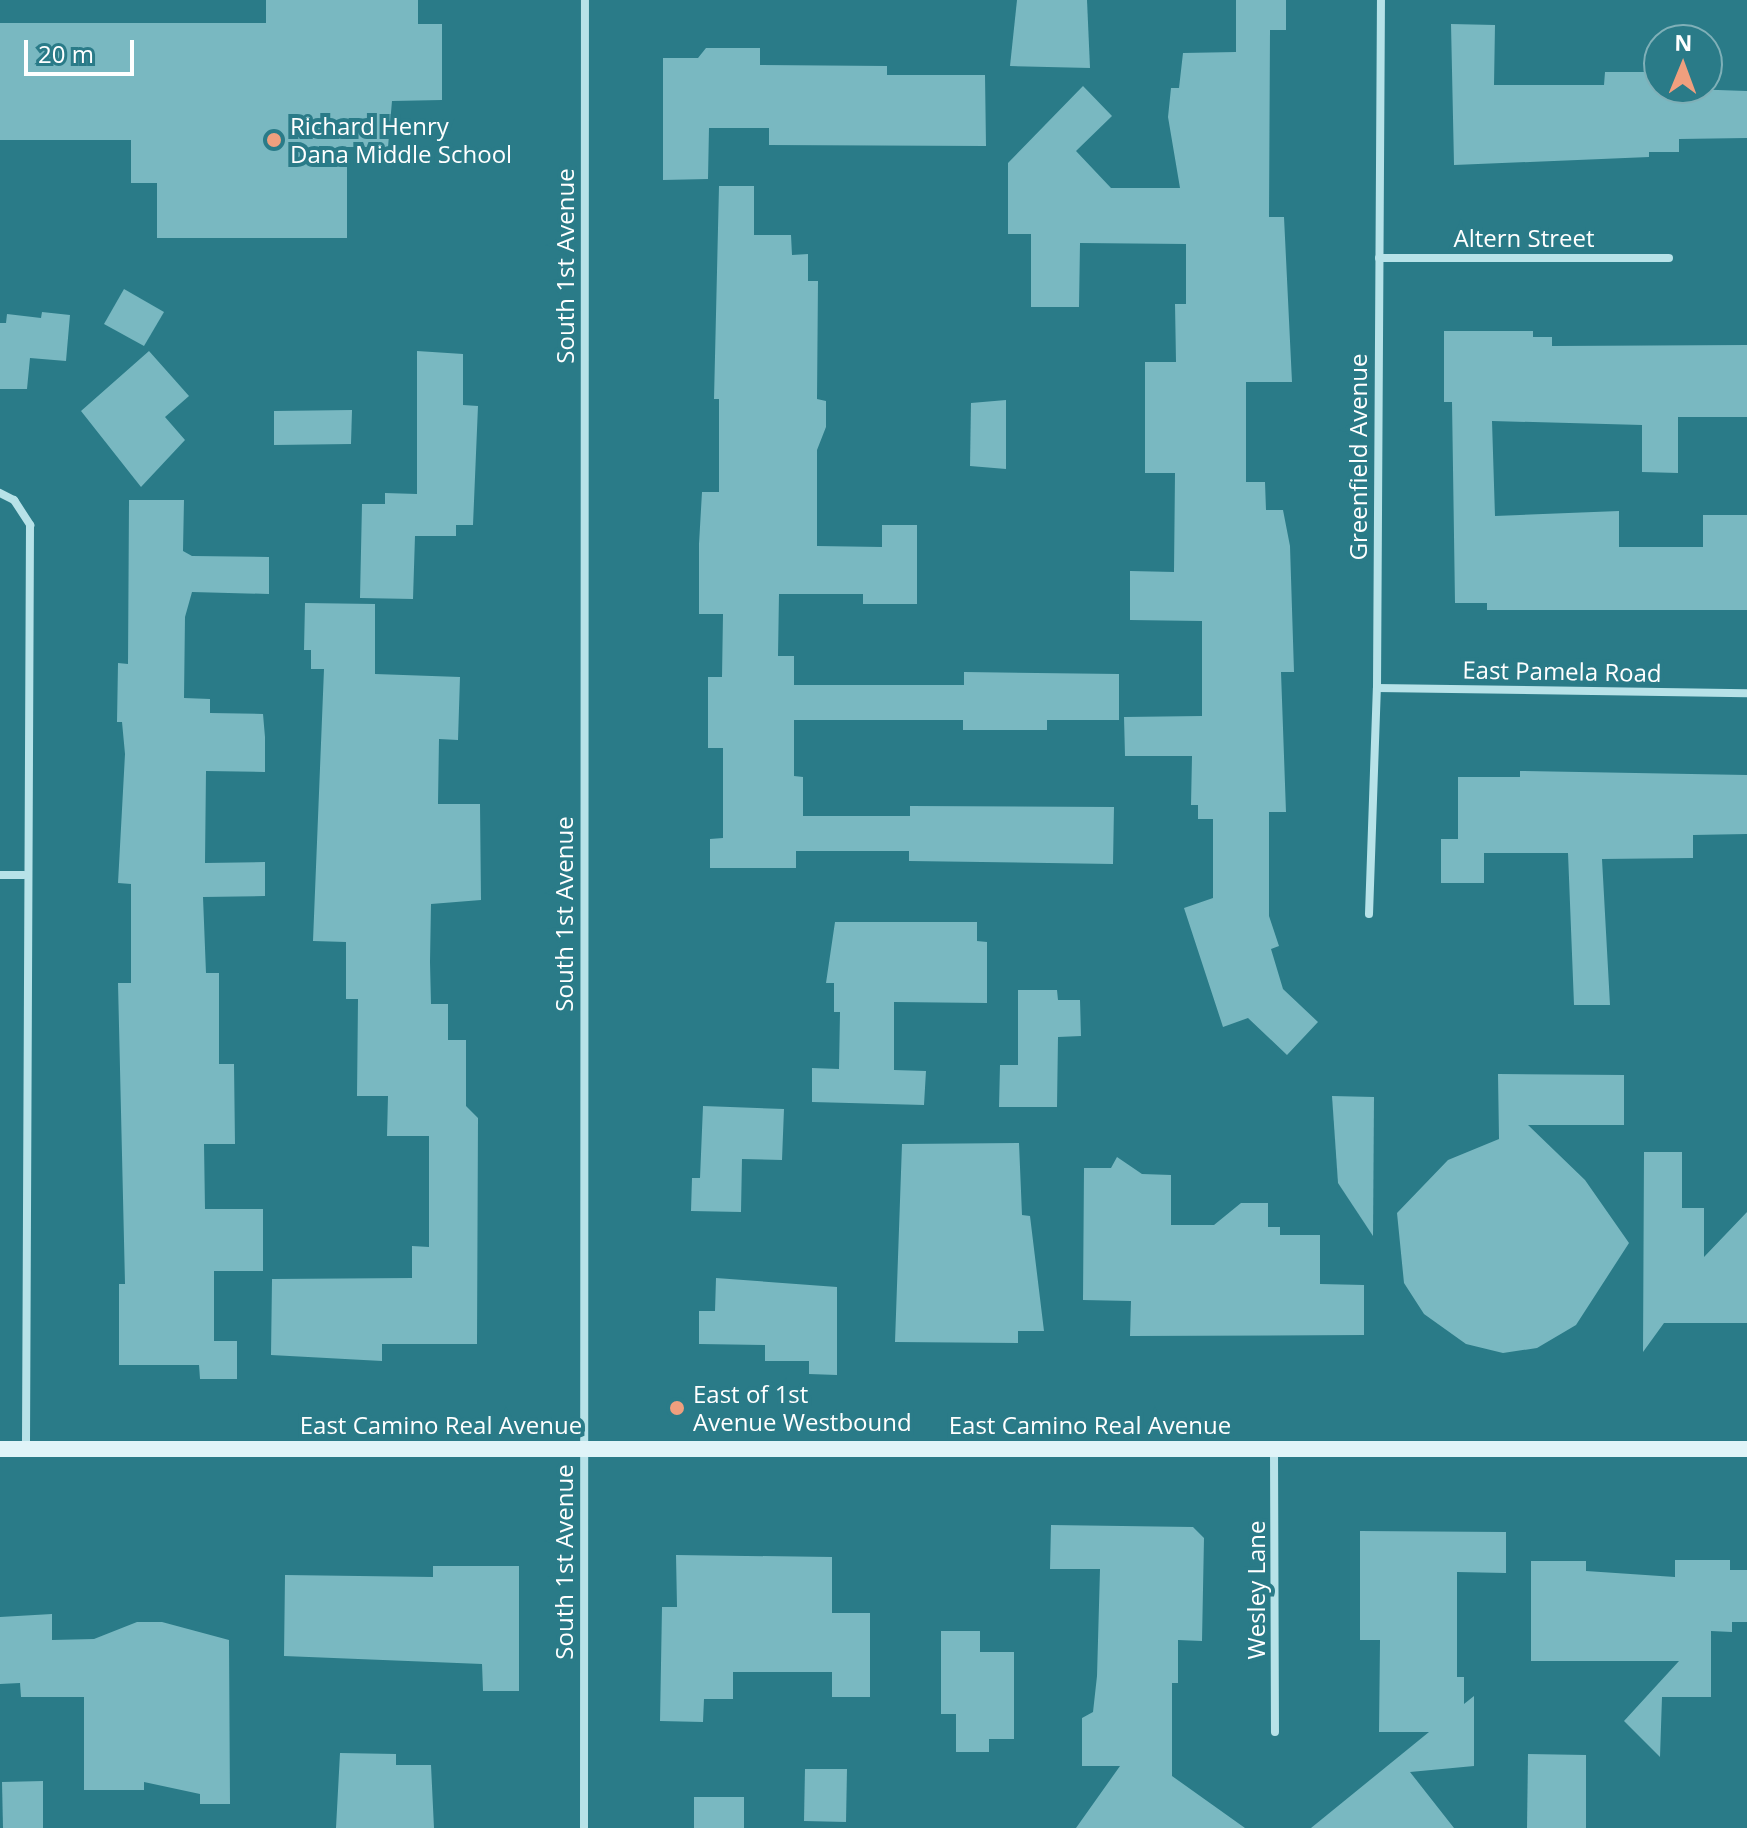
<!DOCTYPE html>
<style>
body{margin:0}
#map{position:relative;width:1747px;height:1828px;overflow:hidden;background:#2a7b88;font-family:"Open Sans",sans-serif}
div>[style]{position:absolute}
.building>*{inset:0;background:#79b8c1}
.street>*{height:8px;margin:-4px;padding:0 4px;transform-origin:4px;border-radius:4px;background:#b7e2e8}
.secondary>*{height:16px;margin:-8px;padding:0 8px;transform-origin:8px;border-radius:8px;background:#e0f4f8}
.dots>*{width:22px;height:22px;translate:-50% -50%;box-sizing:border-box;border:4px solid #2a7b88;border-radius:50%}
span{translate:-50% -50%;white-space:nowrap;text-align:center;line-height:1.15;-webkit-text-stroke:8px #2a7b88;paint-order:stroke}
.poi-label{font-size:24px;color:#fff}
.left{translate:0 -50%;text-align:left}
.street-label{font-size:24px;color:#fff}
.north{position:absolute;left:1643px;top:24px;width:80px;height:80px;box-sizing:border-box;background:#2a7b88;border:2px solid #7fb0b8;border-radius:50%;rotate:1deg;font-size:22px;font-weight:700;line-height:32px;text-align:center;color:#fff}
.north::after{content:'';display:block;margin:auto;width:28px;height:36px;background:#ef9f7e;clip-path:polygon(50% 0,100% 100%,50% 72%,0 100%)}
.scale{position:absolute;left:24px;top:40px;width:110px;height:36px;box-sizing:border-box;border:4px solid #fff;border-top:0;padding-left:10px;font-size:24px;line-height:28px;white-space:nowrap;color:#fff;-webkit-text-stroke:6px #2a7b88;paint-order:stroke}
</style>
<div id="map">
<div class="building">
<i style="clip-path:polygon(266px 0,418px 0,418px 24px,442px 24px,442px 100px,392px 101px,388px 147px,347px 147px,347px 238px,157px 238px,157px 183px,131px 183px,131px 140px,0 140px,0 23px,266px 23px)"></i>
<i style="clip-path:polygon(1017px 0,1087px 0,1090px 68px,1010px 66px)"></i>
<i style="clip-path:polygon(1236px 0,1286px 0,1286px 30px,1270px 30px,1269px 217px,1284px 217px,1292px 382px,1246px 382px,1246px 482px,1265px 482px,1266px 510px,1283px 510px,1290px 546px,1294px 672px,1281px 672px,1286px 812px,1269px 812px,1269px 916px,1279px 946px,1271px 949px,1283px 989px,1318px 1022px,1287px 1055px,1248px 1018px,1223px 1027px,1184px 908px,1213px 898px,1213px 819px,1198px 819px,1198px 805px,1191px 805px,1192px 756px,1125px 756px,1124px 717px,1202px 716px,1202px 621px,1130px 620px,1130px 571px,1174px 572px,1175px 473px,1145px 473px,1145px 362px,1176px 362px,1175px 304px,1186px 304px,1186px 244px,1080px 243px,1079px 307px,1031px 307px,1031px 234px,1008px 234px,1008px 163px,1083px 86px,1112px 116px,1076px 151px,1111px 188px,1180px 188px,1168px 117px,1171px 88px,1179px 88px,1183px 53px,1236px 52px)"></i>
<i style="clip-path:polygon(1451px 24px,1495px 25px,1494px 85px,1604px 85px,1605px 72px,1659px 72px,1659px 88px,1747px 91px,1747px 138px,1679px 139px,1679px 152px,1649px 152px,1649px 157px,1454px 165px)"></i>
<i style="clip-path:polygon(706px 48px,760px 48px,760px 65px,887px 66px,887px 75px,985px 75px,986px 146px,769px 145px,769px 128px,709px 128px,708px 179px,663px 180px,663px 58px,698px 58px)"></i>
<i style="clip-path:polygon(719px 186px,754px 186px,754px 235px,791px 235px,792px 255px,808px 254px,808px 281px,818px 281px,817px 399px,826px 401px,826px 427px,817px 450px,817px 546px,882px 547px,882px 525px,917px 525px,917px 604px,863px 604px,863px 594px,779px 594px,778px 656px,794px 656px,794px 685px,964px 685px,964px 672px,1119px 674px,1119px 720px,1047px 720px,1047px 730px,963px 730px,963px 720px,794px 720px,794px 776px,803px 777px,803px 816px,910px 816px,910px 806px,1114px 807px,1113px 864px,909px 861px,909px 851px,796px 851px,796px 868px,710px 868px,710px 839px,723px 838px,723px 748px,708px 748px,708px 677px,722px 677px,723px 614px,699px 614px,699px 544px,702px 492px,719px 492px,719px 399px,714px 399px)"></i>
<i style="clip-path:polygon(124px 289px,164px 312px,144px 346px,104px 324px)"></i>
<i style="clip-path:polygon(42px 312px,70px 315px,66px 361px,30px 358px,27px 389px,0 389px,0 323px,6px 323px,7px 314px,41px 318px)"></i>
<i style="clip-path:polygon(1444px 331px,1533px 331px,1533px 337px,1552px 337px,1552px 346px,1747px 345px,1747px 417px,1678px 417px,1678px 473px,1642px 472px,1642px 425px,1492px 421px,1495px 516px,1619px 511px,1619px 547px,1703px 547px,1703px 515px,1747px 515px,1747px 610px,1487px 610px,1487px 603px,1455px 603px,1452px 402px,1444px 402px)"></i>
<i style="clip-path:polygon(149px 351px,189px 396px,165px 417px,185px 440px,141px 487px,81px 411px)"></i>
<i style="clip-path:polygon(417px 351px,463px 354px,463px 405px,478px 406px,473px 525px,456px 525px,456px 536px,415px 536px,413px 599px,360px 598px,362px 504px,385px 504px,385px 493px,417px 494px)"></i>
<i style="clip-path:polygon(1006px 400px,1006px 469px,970px 466px,971px 403px)"></i>
<i style="clip-path:polygon(352px 410px,351px 444px,274px 445px,274px 411px)"></i>
<i style="clip-path:polygon(129px 500px,184px 500px,183px 551px,192px 556px,269px 557px,269px 594px,192px 592px,185px 617px,184px 698px,210px 699px,210px 713px,263px 714px,265px 737px,265px 772px,206px 771px,205px 863px,265px 862px,265px 896px,203px 897px,206px 973px,219px 973px,219px 1064px,234px 1064px,235px 1144px,204px 1144px,205px 1209px,263px 1209px,263px 1271px,214px 1271px,214px 1341px,237px 1341px,237px 1379px,200px 1379px,199px 1365px,119px 1365px,119px 1284px,125px 1284px,118px 983px,131px 983px,131px 884px,118px 883px,125px 754px,122px 722px,117px 722px,118px 663px,128px 664px)"></i>
<i style="clip-path:polygon(305px 603px,375px 604px,375px 674px,460px 677px,458px 740px,439px 739px,438px 804px,480px 804px,481px 900px,431px 904px,430px 962px,431px 1004px,448px 1004px,448px 1040px,466px 1040px,466px 1106px,478px 1118px,477px 1344px,382px 1344px,382px 1361px,271px 1355px,272px 1279px,412px 1278px,412px 1246px,429px 1247px,429px 1136px,387px 1136px,388px 1096px,357px 1096px,358px 999px,346px 999px,346px 942px,313px 941px,324px 669px,311px 669px,311px 650px,304px 650px)"></i>
<i style="clip-path:polygon(1520px 771px,1747px 775px,1747px 834px,1693px 835px,1693px 858px,1602px 859px,1610px 1005px,1574px 1005px,1568px 853px,1484px 853px,1484px 883px,1441px 883px,1441px 839px,1458px 839px,1458px 777px,1520px 777px)"></i>
<i style="clip-path:polygon(835px 922px,977px 922px,977px 941px,987px 942px,987px 1003px,894px 1002px,894px 1070px,926px 1071px,924px 1105px,812px 1102px,812px 1068px,839px 1069px,840px 1012px,834px 1012px,834px 983px,826px 983px)"></i>
<i style="clip-path:polygon(1018px 990px,1057px 990px,1058px 1000px,1080px 1000px,1081px 1036px,1058px 1037px,1057px 1107px,999px 1107px,1000px 1065px,1018px 1065px)"></i>
<i style="clip-path:polygon(1498px 1074px,1624px 1075px,1624px 1125px,1528px 1125px,1585px 1180px,1629px 1243px,1576px 1325px,1537px 1348px,1503px 1353px,1466px 1344px,1424px 1314px,1404px 1283px,1397px 1213px,1448px 1160px,1499px 1139px)"></i>
<i style="clip-path:polygon(1332px 1096px,1374px 1097px,1373px 1236px,1338px 1183px)"></i>
<i style="clip-path:polygon(703px 1106px,784px 1109px,782px 1160px,742px 1159px,741px 1212px,691px 1211px,692px 1178px,700px 1178px)"></i>
<i style="clip-path:polygon(1019px 1143px,1022px 1215px,1030px 1216px,1044px 1331px,1018px 1331px,1018px 1343px,895px 1342px,902px 1144px)"></i>
<i style="clip-path:polygon(1644px 1152px,1682px 1152px,1682px 1208px,1704px 1208px,1704px 1257px,1747px 1212px,1747px 1323px,1664px 1323px,1643px 1352px)"></i>
<i style="clip-path:polygon(1117px 1157px,1142px 1174px,1171px 1175px,1171px 1225px,1214px 1225px,1241px 1203px,1268px 1203px,1268px 1227px,1280px 1227px,1280px 1235px,1320px 1235px,1320px 1284px,1364px 1285px,1364px 1335px,1130px 1336px,1131px 1301px,1083px 1300px,1084px 1168px,1111px 1168px)"></i>
<i style="clip-path:polygon(716px 1278px,837px 1287px,837px 1375px,809px 1374px,809px 1361px,765px 1361px,765px 1345px,699px 1344px,699px 1311px,715px 1311px)"></i>
<i style="clip-path:polygon(1051px 1525px,1193px 1527px,1204px 1538px,1202px 1641px,1178px 1640px,1178px 1683px,1172px 1683px,1172px 1776px,1245px 1828px,1076px 1828px,1120px 1766px,1082px 1766px,1082px 1718px,1093px 1712px,1097px 1676px,1100px 1569px,1050px 1569px)"></i>
<i style="clip-path:polygon(1360px 1531px,1506px 1532px,1506px 1573px,1457px 1572px,1457px 1677px,1464px 1677px,1464px 1704px,1474px 1696px,1474px 1766px,1410px 1772px,1454px 1828px,1311px 1828px,1429px 1732px,1379px 1732px,1380px 1640px,1360px 1640px)"></i>
<i style="clip-path:polygon(676px 1555px,832px 1557px,832px 1613px,870px 1613px,870px 1697px,832px 1697px,832px 1672px,733px 1672px,733px 1699px,704px 1699px,703px 1722px,660px 1721px,662px 1607px,677px 1607px)"></i>
<i style="clip-path:polygon(1675px 1560px,1730px 1560px,1730px 1570px,1747px 1570px,1747px 1622px,1732px 1622px,1732px 1632px,1711px 1631px,1711px 1697px,1662px 1697px,1660px 1757px,1624px 1721px,1679px 1661px,1531px 1661px,1531px 1561px,1586px 1561px,1586px 1571px,1675px 1577px)"></i>
<i style="clip-path:polygon(433px 1566px,519px 1566px,519px 1691px,483px 1691px,482px 1664px,284px 1656px,285px 1575px,433px 1577px)"></i>
<i style="clip-path:polygon(52px 1614px,52px 1640px,94px 1639px,137px 1622px,162px 1622px,229px 1640px,230px 1804px,200px 1804px,200px 1794px,144px 1782px,144px 1790px,84px 1790px,84px 1697px,21px 1697px,20px 1683px,0 1684px,0 1617px)"></i>
<i style="clip-path:polygon(941px 1631px,980px 1631px,980px 1652px,1014px 1652px,1014px 1739px,989px 1739px,989px 1752px,956px 1752px,956px 1714px,941px 1714px)"></i>
<i style="clip-path:polygon(340px 1753px,396px 1754px,396px 1765px,431px 1765px,434px 1828px,336px 1828px)"></i>
<i style="clip-path:polygon(1528px 1754px,1586px 1755px,1586px 1828px,1527px 1828px)"></i>
<i style="clip-path:polygon(805px 1769px,847px 1769px,846px 1822px,804px 1821px)"></i>
<i style="clip-path:polygon(43px 1781px,43px 1828px,3px 1828px,2px 1782px)"></i>
<i style="clip-path:polygon(694px 1797px,744px 1797px,744px 1828px,694px 1828px)"></i>
</div>
<div class="street">
<i style="left:1379px;top:258px;width:290px"></i>
<i style="left:0;top:493px;width:16px;rotate:27deg"></i>
<i style="left:14px;top:500px;width:30px;rotate:57deg"></i>
<i style="left:30px;top:525px;width:924px;rotate:90.25deg"></i>
<i style="left:1377px;top:688px;width:370px;rotate:0.8deg"></i>
<i style="left:0;top:875px;width:24px"></i>
<i style="left:1369px;top:914px;width:226px;rotate:-88deg"></i>
<i style="left:1377px;top:688px;width:688px;rotate:-89.67deg"></i>
<i style="left:1274px;top:1450px;width:282px;rotate:89.8deg"></i>
<i style="left:584px;top:1828px;width:1828px;rotate:-89.97deg"></i>
</div>
<div class="secondary">
<i style="left:0;top:1449px;width:1747px"></i>
</div>
<div class="dots">
<i style="left:274px;top:140px;background:#ef9f7e"></i>
<i style="left:677px;top:1408px;background:#ef9f7e"></i>
</div>
<div class="poi-label">
<span class="left" style="left:290px;top:140px">Richard Henry<br>Dana Middle School</span>
<span class="left" style="left:693px;top:1408px">East of 1st<br>Avenue Westbound</span>
</div>
<div class="street-label">
<span style="left:1524px;top:238px">Altern Street</span>
<span style="left:565px;top:266px;rotate:-90deg">South 1st Avenue</span>
<span style="left:1358px;top:457px;rotate:-90deg">Greenfield Avenue</span>
<span style="left:1562px;top:671px;rotate:1deg">East Pamela Road</span>
<span style="left:564px;top:914px;rotate:-90deg">South 1st Avenue</span>
<span style="left:441px;top:1425px">East Camino Real Avenue</span>
<span style="left:1090px;top:1425px">East Camino Real Avenue</span>
<span style="left:564px;top:1562px;rotate:-90deg">South 1st Avenue</span>
<span style="left:1256px;top:1590px;rotate:-90deg">Wesley Lane</span>
</div>
<div class="north">N</div>
<div class="scale">20 m</div>
</div>
